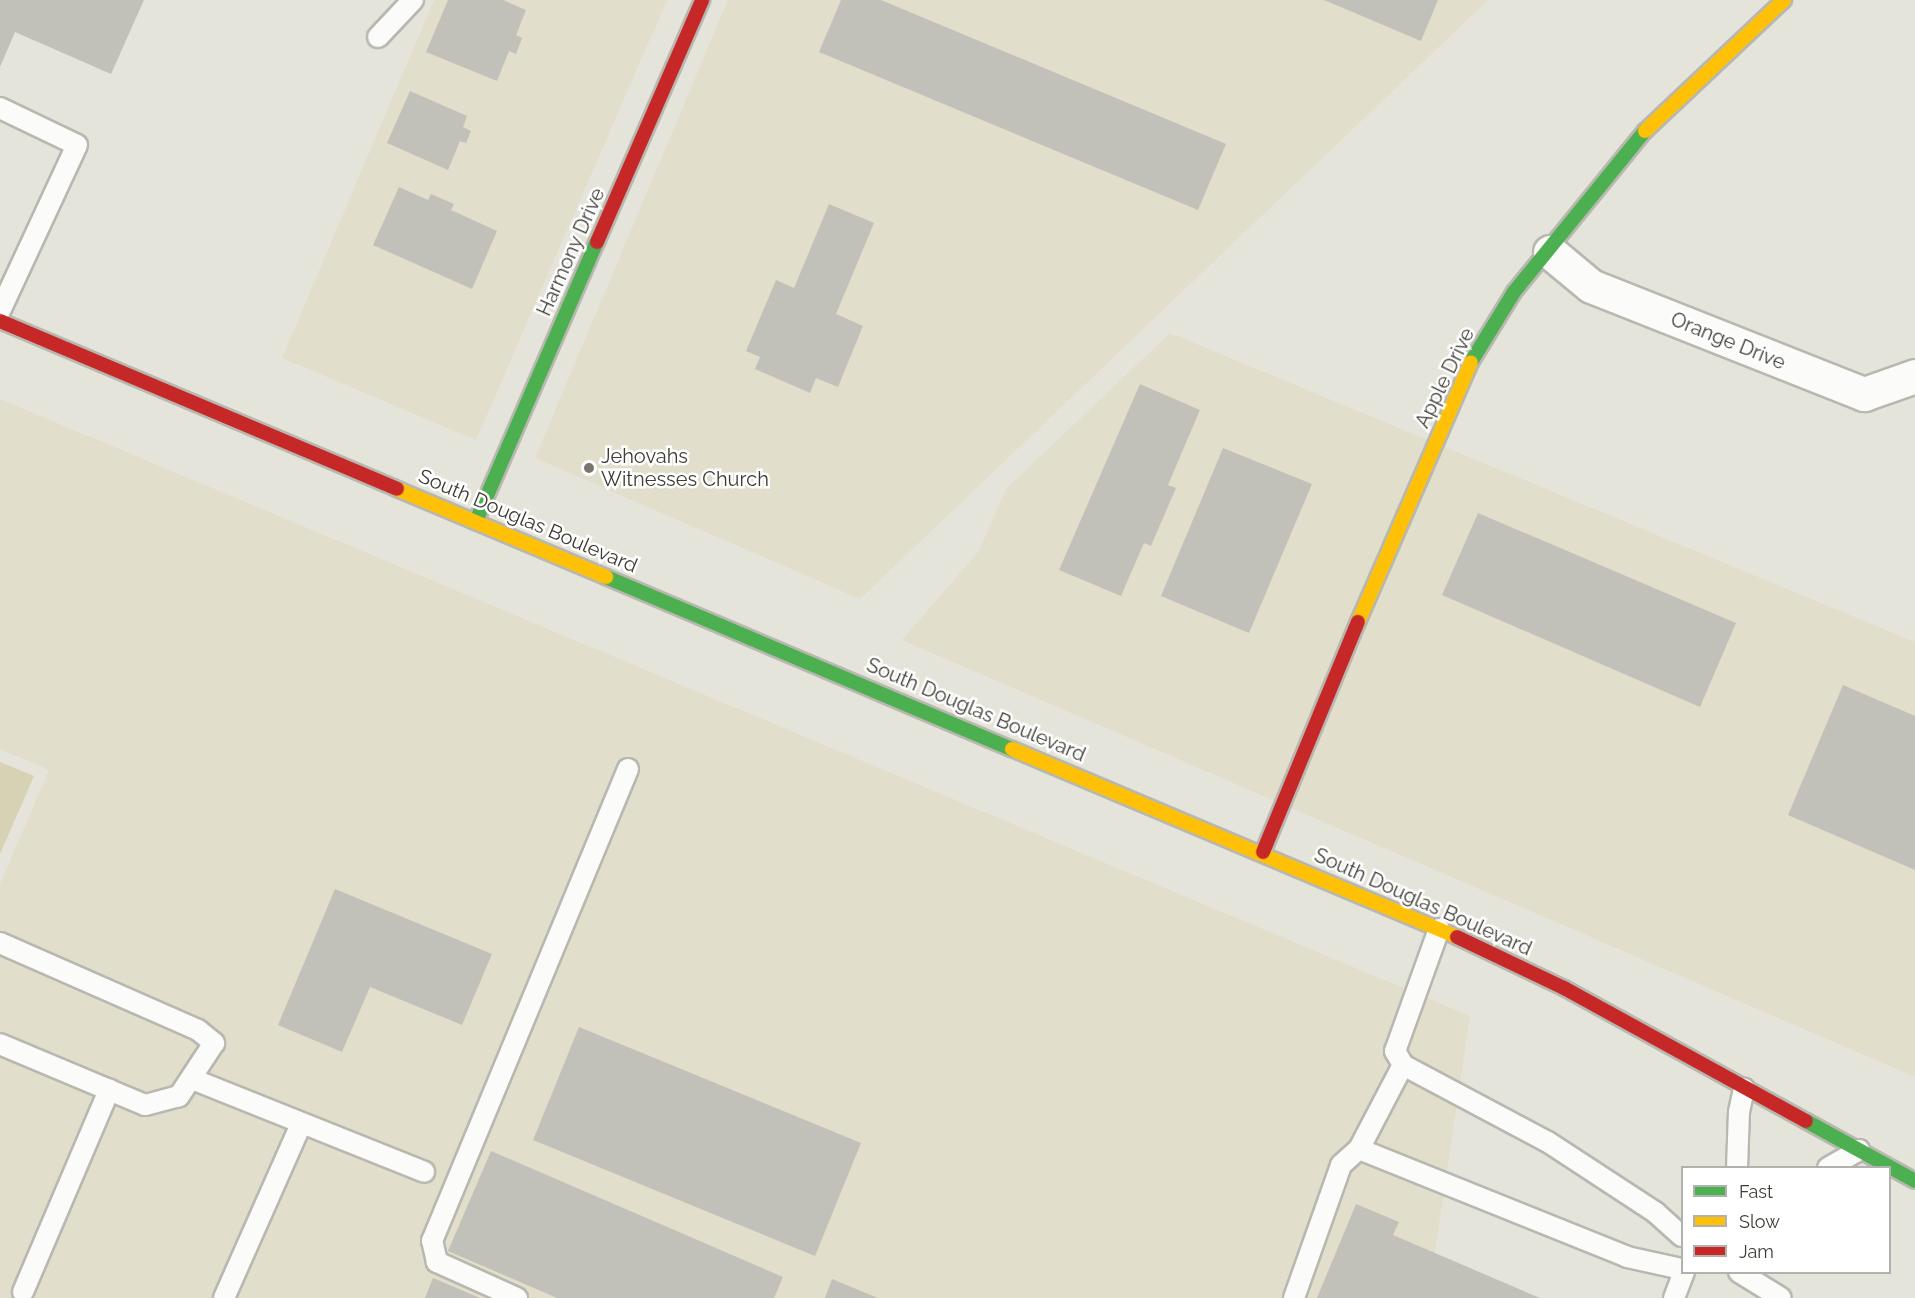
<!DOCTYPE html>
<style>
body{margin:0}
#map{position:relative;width:1915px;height:1298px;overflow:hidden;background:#e5e4da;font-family:Raleway,sans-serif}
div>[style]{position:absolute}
.built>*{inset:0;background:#e1decb}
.green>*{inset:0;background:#d7d2b4}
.building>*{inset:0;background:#c2c1b9}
.roads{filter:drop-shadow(2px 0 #b8b7b0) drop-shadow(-2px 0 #b8b7b0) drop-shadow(0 2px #b8b7b0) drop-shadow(0 -2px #b8b7b0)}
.lane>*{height:20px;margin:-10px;padding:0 10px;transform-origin:10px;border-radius:10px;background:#fbfbf9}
.street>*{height:33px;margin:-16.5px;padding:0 16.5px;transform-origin:16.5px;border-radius:16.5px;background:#fbfbf9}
.fast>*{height:14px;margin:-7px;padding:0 7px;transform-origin:7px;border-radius:7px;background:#4caf50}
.slow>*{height:14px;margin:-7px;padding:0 7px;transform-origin:7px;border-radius:7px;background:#ffc107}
.jam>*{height:14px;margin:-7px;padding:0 7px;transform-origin:7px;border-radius:7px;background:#c62828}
.dots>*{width:16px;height:16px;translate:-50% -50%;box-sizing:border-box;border:3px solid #fff;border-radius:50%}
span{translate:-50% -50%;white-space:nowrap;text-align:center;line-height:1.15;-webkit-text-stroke:5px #fff;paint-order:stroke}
.street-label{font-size:20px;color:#3d3b34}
.poi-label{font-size:20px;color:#3d3b34}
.left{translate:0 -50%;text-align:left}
.legend{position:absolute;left:1681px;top:1166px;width:210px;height:108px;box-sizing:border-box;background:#fff;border:2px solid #b1b1ae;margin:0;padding:8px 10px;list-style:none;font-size:18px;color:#3d3b34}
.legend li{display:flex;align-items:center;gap:12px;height:30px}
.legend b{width:30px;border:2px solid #b1b1ae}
</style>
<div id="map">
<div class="built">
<i style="clip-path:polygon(434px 0,667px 0,476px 440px,282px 358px)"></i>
<i style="clip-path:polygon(728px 0,1488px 0,860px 599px,535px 458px)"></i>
<i style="clip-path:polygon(1170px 333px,1915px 642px,1915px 1077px,902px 640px,979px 551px,1006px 489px)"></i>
<i style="clip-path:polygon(0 399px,1470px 1016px,1428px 1298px,0 1298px,0 884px,49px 770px,0 749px)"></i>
</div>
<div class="green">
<i style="clip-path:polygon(0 762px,34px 776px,0 854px)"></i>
</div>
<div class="building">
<i style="clip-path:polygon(0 0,144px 0,111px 74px,15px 32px,0 67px)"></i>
<i style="clip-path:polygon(448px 0,503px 0,526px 10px,516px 35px,522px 38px,516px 54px,509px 51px,497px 81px,426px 52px)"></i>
<i style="clip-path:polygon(841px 0,881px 0,1226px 144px,1198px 210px,819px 52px)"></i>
<i style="clip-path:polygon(1324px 0,1438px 0,1421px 41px)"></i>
<i style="clip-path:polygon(410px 91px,467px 116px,463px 127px,471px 131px,466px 143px,460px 141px,448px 170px,387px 143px)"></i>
<i style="clip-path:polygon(399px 187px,428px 200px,431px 194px,454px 204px,451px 210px,497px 231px,472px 289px,373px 245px)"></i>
<i style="clip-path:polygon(829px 204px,874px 223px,836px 314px,863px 326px,838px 387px,816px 378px,810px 393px,755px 369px,760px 357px,746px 351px,776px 280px,794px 288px)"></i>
<i style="clip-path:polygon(1140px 384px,1200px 410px,1168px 485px,1176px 488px,1151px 546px,1144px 543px,1121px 596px,1059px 570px)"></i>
<i style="clip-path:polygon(1223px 448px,1312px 484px,1249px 633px,1161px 596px)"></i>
<i style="clip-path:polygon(1478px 513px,1736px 623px,1700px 707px,1442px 595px)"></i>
<i style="clip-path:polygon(1843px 685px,1915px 716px,1915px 870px,1788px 815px)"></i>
<i style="clip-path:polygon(335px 889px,492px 954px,462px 1025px,370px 987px,342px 1052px,278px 1025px)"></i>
<i style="clip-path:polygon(579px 1027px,861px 1143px,815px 1256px,533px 1140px)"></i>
<i style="clip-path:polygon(491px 1151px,783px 1277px,774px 1298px,557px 1298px,448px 1251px)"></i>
<i style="clip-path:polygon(1356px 1204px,1399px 1222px,1393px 1235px,1540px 1298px,1317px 1298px)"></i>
<i style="clip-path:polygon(433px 1278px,480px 1298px,425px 1298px)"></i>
<i style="clip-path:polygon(832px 1279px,878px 1298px,825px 1298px)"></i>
</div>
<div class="roads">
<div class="lane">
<i style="left:378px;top:37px;width:51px;rotate:-46.6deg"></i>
<i style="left:0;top:108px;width:85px;rotate:25.7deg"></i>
<i style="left:77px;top:145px;width:183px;rotate:114.9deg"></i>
<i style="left:1439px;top:929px;width:130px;rotate:109.8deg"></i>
<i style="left:1395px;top:1051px;width:16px;rotate:60deg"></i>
<i style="left:1403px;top:1065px;width:164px;rotate:28deg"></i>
<i style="left:1548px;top:1142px;width:128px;rotate:33.2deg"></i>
<i style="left:1655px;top:1212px;width:36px;rotate:42deg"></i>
<i style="left:0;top:943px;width:216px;rotate:23.7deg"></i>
<i style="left:198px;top:1030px;width:21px;rotate:39deg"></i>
<i style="left:214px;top:1043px;width:64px;rotate:123.4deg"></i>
<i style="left:179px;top:1096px;width:35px;rotate:165deg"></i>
<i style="left:145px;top:1105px;width:157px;rotate:-157.2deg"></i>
<i style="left:192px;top:1079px;width:250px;rotate:21.8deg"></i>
<i style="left:1359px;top:1149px;width:95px;rotate:-62.4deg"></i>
<i style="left:1737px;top:1168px;width:56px;rotate:-88deg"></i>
<i style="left:1739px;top:1112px;width:24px;rotate:-78deg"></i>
<i style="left:1828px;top:1168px;width:36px;rotate:-30deg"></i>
<i style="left:1739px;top:1272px;width:49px;rotate:31.8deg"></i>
<i style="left:23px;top:1292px;width:220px;rotate:-66.9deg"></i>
<i style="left:224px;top:1298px;width:190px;rotate:-66.1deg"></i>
<i style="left:517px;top:1298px;width:88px;rotate:-155.8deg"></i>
<i style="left:437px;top:1262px;width:22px;rotate:-103deg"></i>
<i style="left:432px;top:1241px;width:511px;rotate:-67.45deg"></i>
<i style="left:1294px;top:1298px;width:141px;rotate:-70.5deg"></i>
<i style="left:1341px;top:1165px;width:24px;rotate:-42deg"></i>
<i style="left:1359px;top:1149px;width:289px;rotate:21.9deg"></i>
<i style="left:1627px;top:1257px;width:56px;rotate:12.3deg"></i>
<i style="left:1674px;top:1298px;width:28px;rotate:-69deg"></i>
</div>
<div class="street">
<i style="left:1550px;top:252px;width:53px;rotate:39.7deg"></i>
<i style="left:1591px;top:286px;width:294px;rotate:21.6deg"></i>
<i style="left:1864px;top:394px;width:54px;rotate:-19.4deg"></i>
</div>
<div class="fast">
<i style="left:1471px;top:362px;width:82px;rotate:-58.4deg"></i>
<i style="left:1514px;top:292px;width:208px;rotate:-50.9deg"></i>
<i style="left:476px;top:521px;width:304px;rotate:-66.6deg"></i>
<i style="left:606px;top:577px;width:441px;rotate:23deg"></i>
<i style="left:1806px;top:1121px;width:124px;rotate:28.8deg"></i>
</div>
<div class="slow">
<i style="left:1645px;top:131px;width:191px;rotate:-43.3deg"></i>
<i style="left:397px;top:489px;width:227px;rotate:22.8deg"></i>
<i style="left:1358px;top:622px;width:283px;rotate:-66.5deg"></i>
<i style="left:1012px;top:749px;width:483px;rotate:22.9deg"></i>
</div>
<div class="jam">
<i style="left:597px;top:242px;width:264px;rotate:-66.5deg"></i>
<i style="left:0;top:321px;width:431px;rotate:22.9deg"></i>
<i style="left:1263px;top:852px;width:249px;rotate:-67.6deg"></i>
<i style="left:1457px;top:937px;width:119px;rotate:25.5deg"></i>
<i style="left:1564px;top:988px;width:276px;rotate:28.8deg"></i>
</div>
</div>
<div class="dots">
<i style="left:589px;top:468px;background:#78766e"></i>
</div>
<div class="street-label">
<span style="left:571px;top:252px;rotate:-66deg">Harmony Drive</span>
<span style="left:1728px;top:341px;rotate:22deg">Orange Drive</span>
<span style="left:1445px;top:378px;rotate:-64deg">Apple Drive</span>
<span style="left:528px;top:521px;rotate:23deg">South Douglas Boulevard</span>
<span style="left:976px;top:710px;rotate:23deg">South Douglas Boulevard</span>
<span style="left:1423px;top:902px;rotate:24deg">South Douglas Boulevard</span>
</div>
<div class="poi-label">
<span class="left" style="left:601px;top:468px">Jehovahs<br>Witnesses Church</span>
</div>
<ul class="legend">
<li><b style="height:8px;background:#4caf50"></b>Fast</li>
<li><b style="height:8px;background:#ffc107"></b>Slow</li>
<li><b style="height:8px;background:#c62828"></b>Jam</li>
</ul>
</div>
